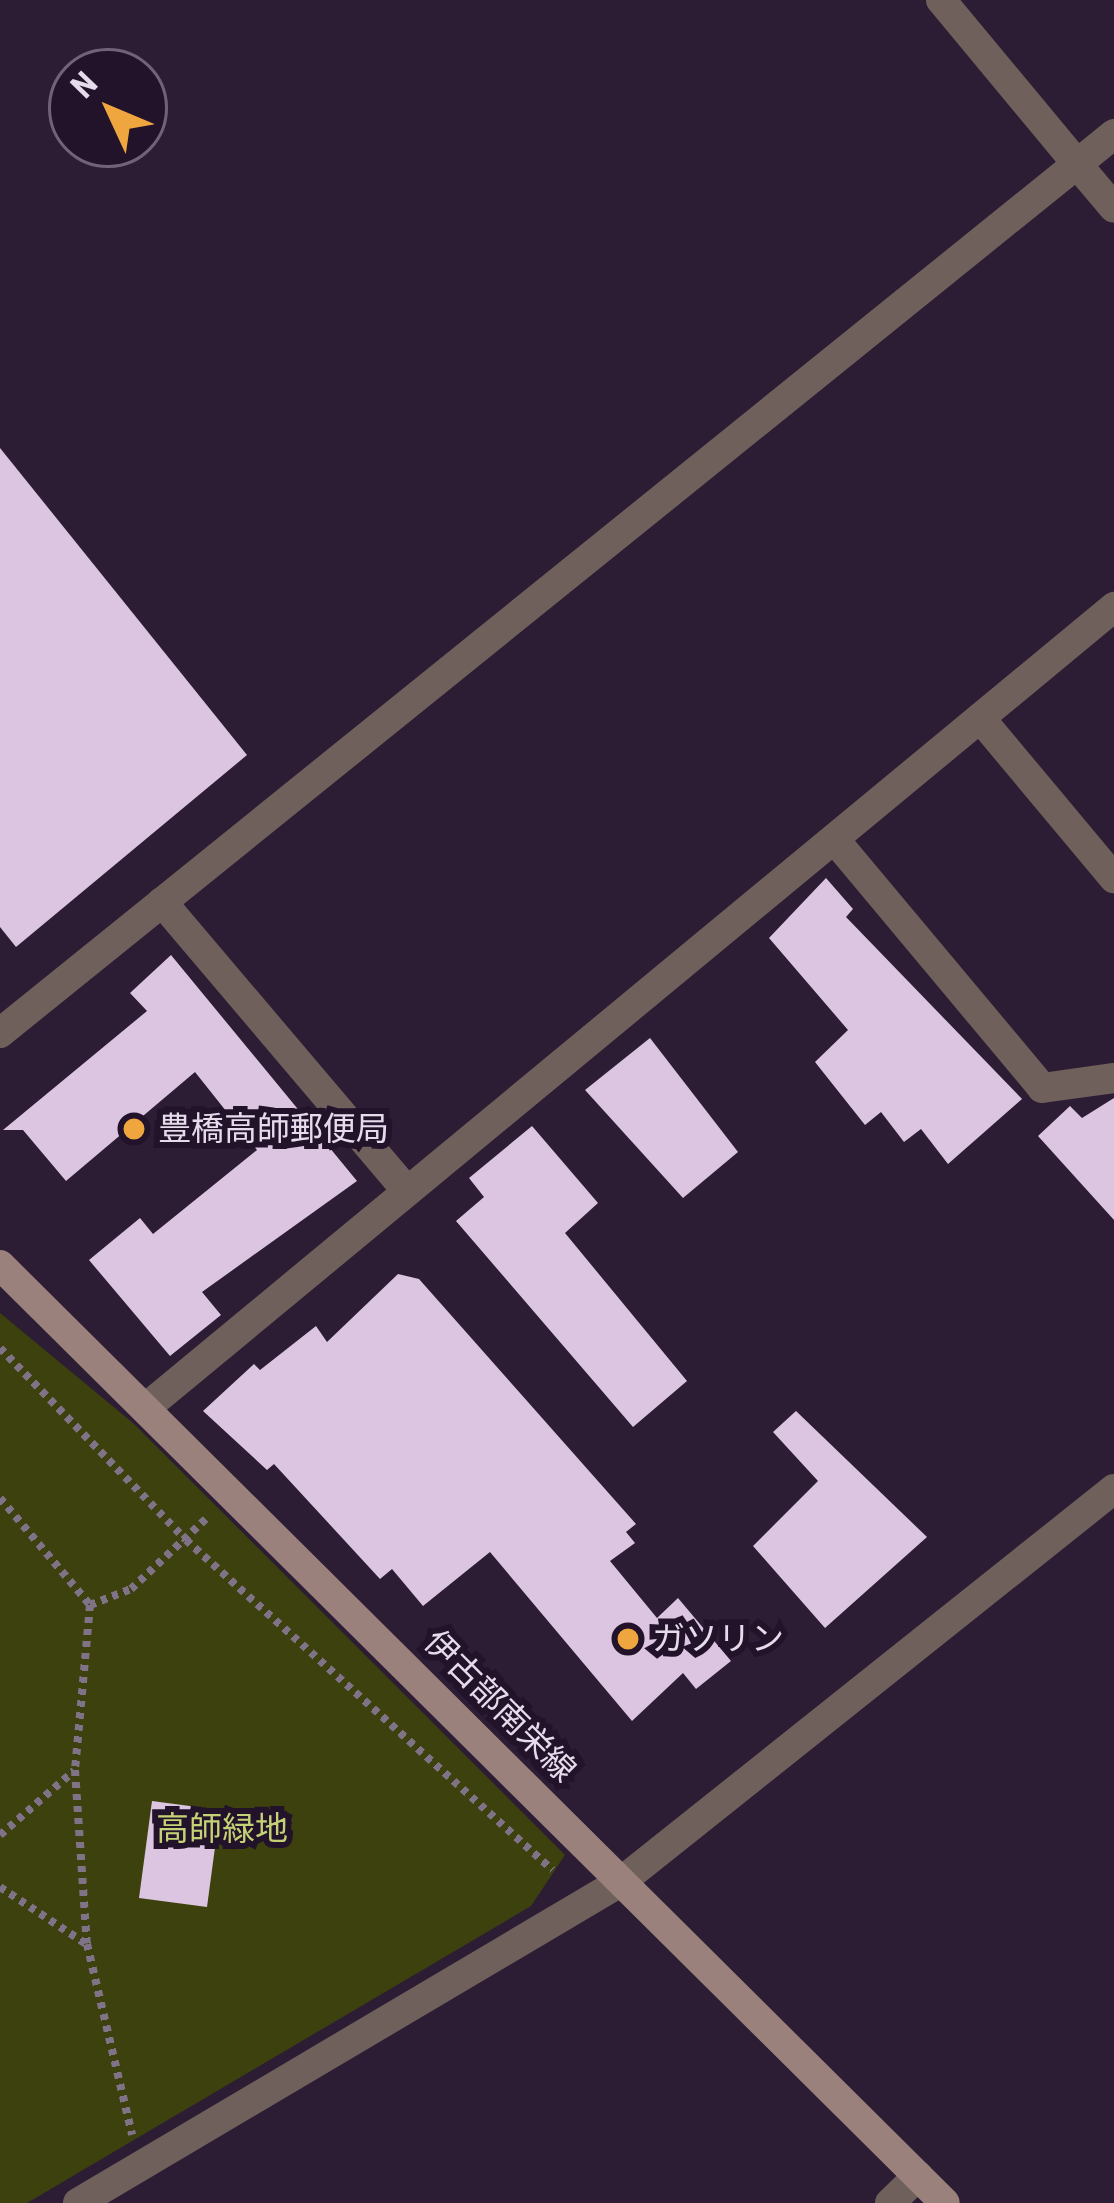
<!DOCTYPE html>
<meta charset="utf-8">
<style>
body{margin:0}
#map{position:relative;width:1114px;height:2203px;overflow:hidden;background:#2c1d34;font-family:"Roboto Condensed","Noto Sans JP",sans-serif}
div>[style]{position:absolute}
.green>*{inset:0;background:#3c410e}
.building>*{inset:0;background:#dcc5e1}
.path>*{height:8px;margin-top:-4px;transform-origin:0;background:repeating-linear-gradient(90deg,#807387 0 6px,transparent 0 12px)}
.minor>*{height:30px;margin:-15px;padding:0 15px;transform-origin:15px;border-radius:15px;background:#6f605b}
.tertiary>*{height:30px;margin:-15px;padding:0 15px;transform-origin:15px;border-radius:15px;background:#6f605b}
.secondary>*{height:30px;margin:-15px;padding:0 15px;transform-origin:15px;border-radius:15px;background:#9a817b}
.dots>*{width:33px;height:33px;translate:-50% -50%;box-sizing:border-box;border:6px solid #22132a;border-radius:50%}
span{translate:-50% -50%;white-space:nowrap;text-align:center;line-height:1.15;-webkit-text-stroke:12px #22132a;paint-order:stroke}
.poi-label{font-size:33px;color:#e5dbeb}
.left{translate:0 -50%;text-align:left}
.street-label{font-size:33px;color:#e5dbeb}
.park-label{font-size:33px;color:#c4d175}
.north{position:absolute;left:48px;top:48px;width:120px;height:120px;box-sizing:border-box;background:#22132a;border:3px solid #706377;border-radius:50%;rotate:314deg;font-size:33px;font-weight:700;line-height:48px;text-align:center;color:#e5dbeb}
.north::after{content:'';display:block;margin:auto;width:42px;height:54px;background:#f0a63e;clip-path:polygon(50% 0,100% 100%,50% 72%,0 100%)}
</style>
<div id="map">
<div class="green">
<i style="clip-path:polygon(0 1313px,133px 1423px,565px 1855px,531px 1906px,27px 2203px,0 2203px)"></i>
</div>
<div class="building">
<i style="clip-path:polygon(0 448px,247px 755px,16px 947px,0 927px)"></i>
<i style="clip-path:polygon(826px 878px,853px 909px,846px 917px,1022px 1099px,948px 1164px,921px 1129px,904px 1142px,881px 1112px,865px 1125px,815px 1062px,848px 1030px,769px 938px)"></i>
<i style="clip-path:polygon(171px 955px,357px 1181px,202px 1292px,221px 1315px,170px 1356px,89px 1260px,140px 1218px,153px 1234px,257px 1150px,195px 1072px,66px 1181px,23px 1130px,3px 1130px,147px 1011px,130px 993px)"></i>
<i style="clip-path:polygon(650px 1038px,738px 1152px,683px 1198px,585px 1090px)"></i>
<i style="clip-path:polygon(1114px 1098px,1114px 1220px,1038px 1136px,1070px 1106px,1082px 1118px)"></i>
<i style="clip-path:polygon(532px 1126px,598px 1203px,565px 1233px,687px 1381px,633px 1427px,456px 1221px,484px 1197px,469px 1178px)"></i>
<i style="clip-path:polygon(398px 1274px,419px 1279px,636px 1524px,626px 1532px,635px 1543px,610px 1561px,657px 1618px,678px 1598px,731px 1661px,696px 1689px,683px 1673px,632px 1721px,490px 1552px,423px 1606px,392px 1569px,380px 1579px,274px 1464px,267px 1470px,203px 1411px,254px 1364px,260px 1370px,316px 1326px,327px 1342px)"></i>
<i style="clip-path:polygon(796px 1411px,927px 1537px,825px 1628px,753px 1546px,818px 1481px,773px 1432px)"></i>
<i style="clip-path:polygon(152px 1801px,220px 1810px,207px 1907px,139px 1898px)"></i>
</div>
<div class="path">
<i style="left:0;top:1348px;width:267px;rotate:45.9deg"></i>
<i style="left:186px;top:1540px;width:493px;rotate:42deg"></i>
<i style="left:0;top:1498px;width:140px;rotate:49.9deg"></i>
<i style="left:90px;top:1605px;width:166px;rotate:95.2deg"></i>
<i style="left:75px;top:1770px;width:174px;rotate:86.1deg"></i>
<i style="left:87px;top:1944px;width:196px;rotate:76.7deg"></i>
<i style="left:90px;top:1605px;width:44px;rotate:-21.3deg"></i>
<i style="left:131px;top:1589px;width:104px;rotate:-43.1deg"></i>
<i style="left:0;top:1835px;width:98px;rotate:-40.9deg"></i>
<i style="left:0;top:1887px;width:103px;rotate:33.5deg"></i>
</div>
<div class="minor">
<i style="left:1077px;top:164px;width:57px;rotate:49.9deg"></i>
<i style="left:980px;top:718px;width:209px;rotate:50.1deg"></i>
<i style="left:835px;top:840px;width:323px;rotate:50.1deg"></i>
<i style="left:1042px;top:1088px;width:73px;rotate:-7.9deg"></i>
<i style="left:162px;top:902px;width:374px;rotate:49.7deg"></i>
<i style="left:148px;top:1406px;width:1254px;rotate:-39.59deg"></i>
<i style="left:890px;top:2203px;width:39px;rotate:-44deg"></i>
</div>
<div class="tertiary">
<i style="left:941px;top:0;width:213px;rotate:50.3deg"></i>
<i style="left:0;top:1033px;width:1432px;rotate:-38.9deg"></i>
<i style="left:78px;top:2203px;width:632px;rotate:-30.62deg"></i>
<i style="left:622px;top:1881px;width:629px;rotate:-38.55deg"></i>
</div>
<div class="secondary">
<i style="left:0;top:1265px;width:1331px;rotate:44.79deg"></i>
</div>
<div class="dots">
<i style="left:134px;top:1129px;background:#f0a63e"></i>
<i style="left:628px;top:1639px;background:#f0a63e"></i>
</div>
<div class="poi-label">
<span class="left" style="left:158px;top:1129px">豊橋高師郵便局</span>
<span class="left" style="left:652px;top:1639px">ガソリン</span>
</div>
<div class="street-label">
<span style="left:500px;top:1706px;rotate:45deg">伊古部南栄線</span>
</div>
<div class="park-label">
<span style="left:222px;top:1829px">高師緑地</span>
</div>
<div class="north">N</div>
</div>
